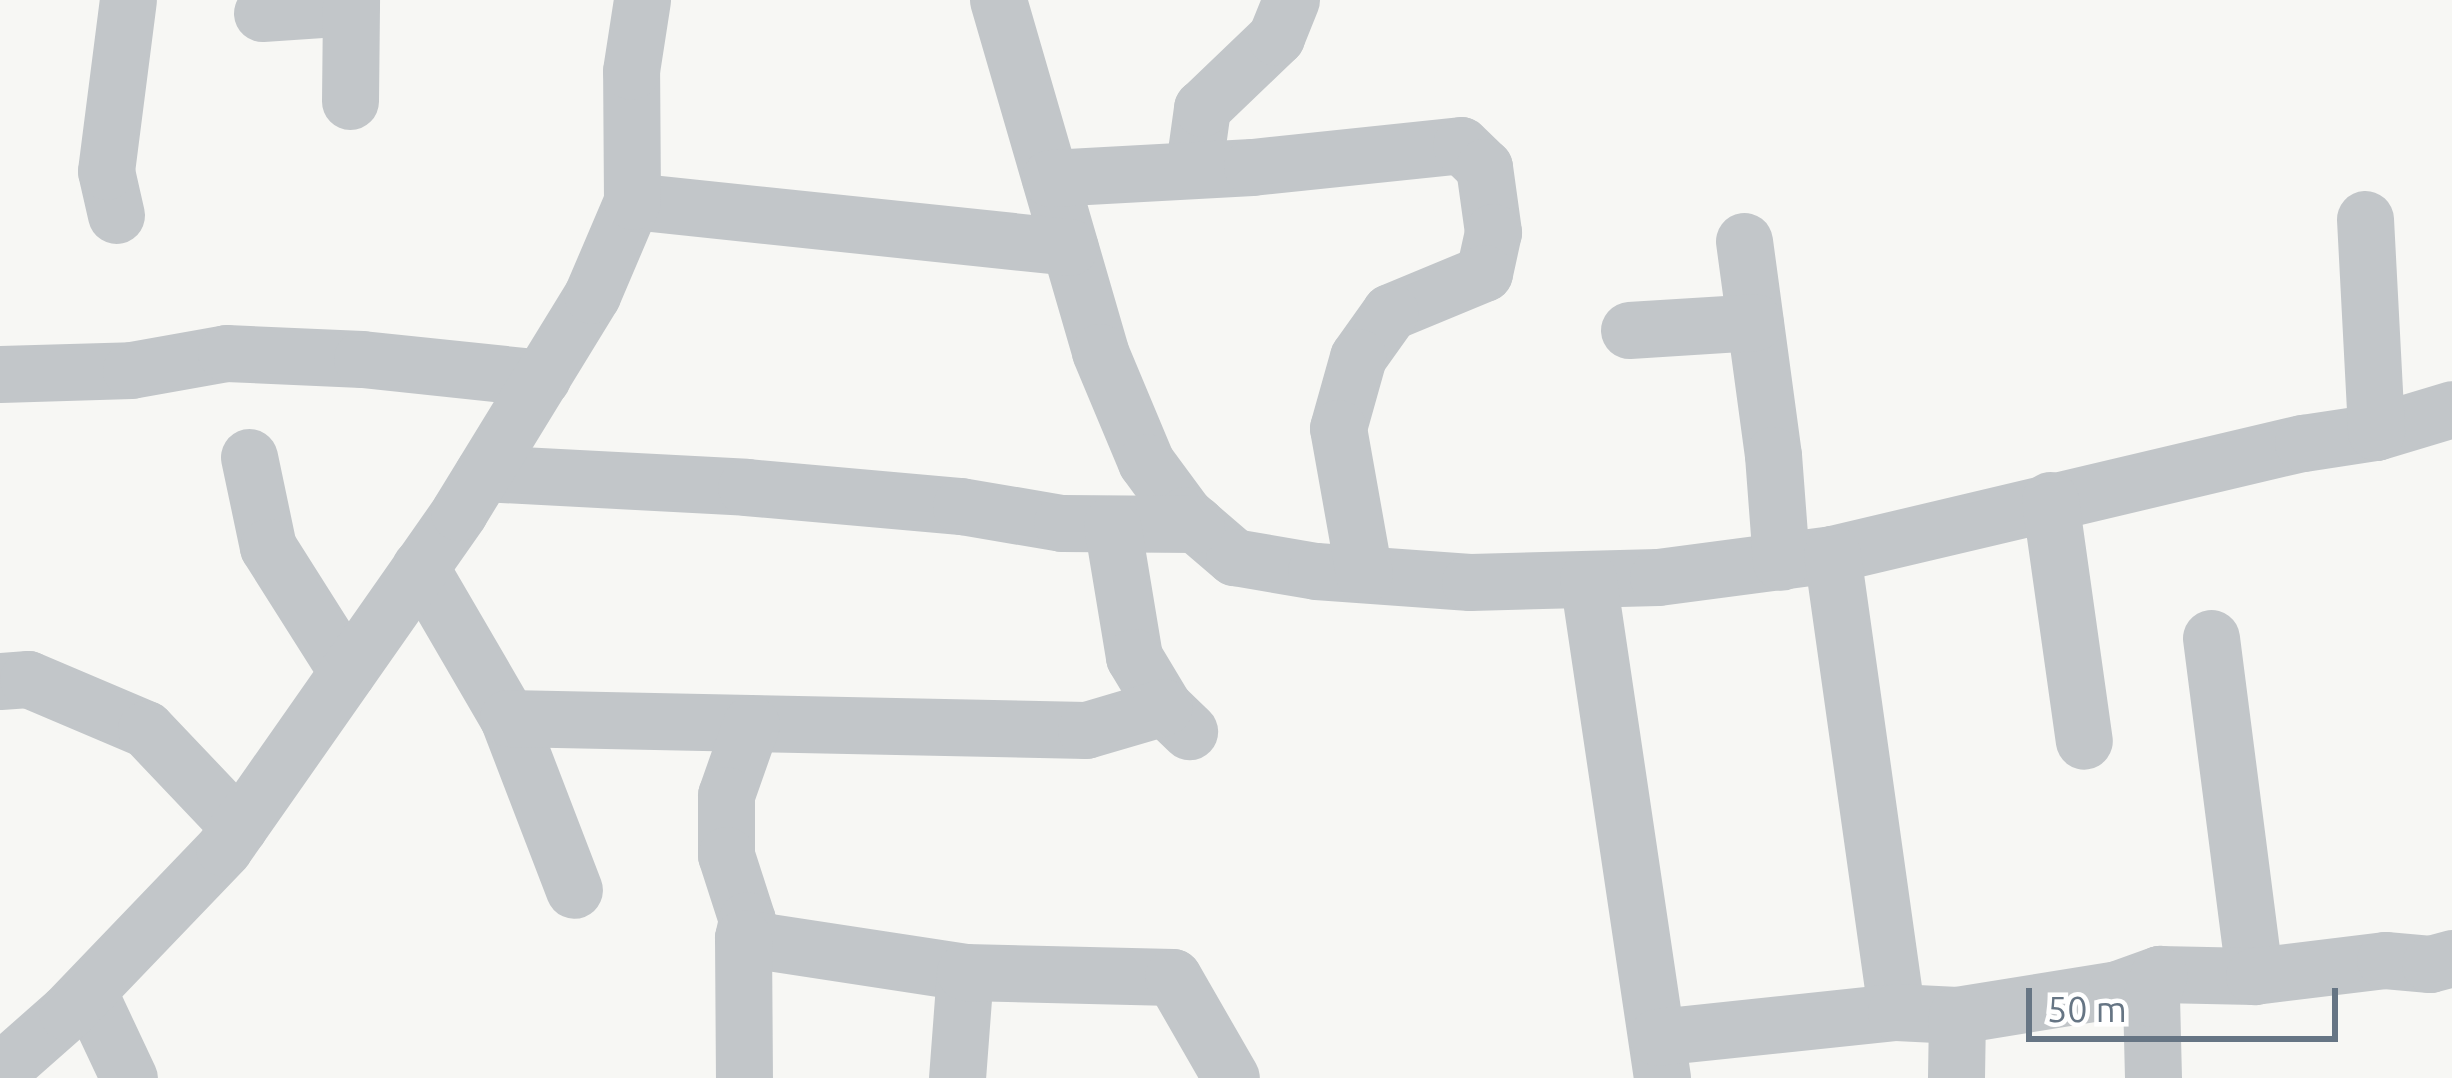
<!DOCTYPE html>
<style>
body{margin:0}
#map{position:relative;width:2452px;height:1078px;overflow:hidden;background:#f7f7f4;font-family:Ubuntu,sans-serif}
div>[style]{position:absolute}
.minor>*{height:57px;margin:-28.5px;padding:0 28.5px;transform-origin:28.5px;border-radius:28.5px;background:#c2c6c9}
span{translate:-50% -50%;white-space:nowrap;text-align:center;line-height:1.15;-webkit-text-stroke:12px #fff;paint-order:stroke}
.scale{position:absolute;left:2026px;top:988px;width:312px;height:54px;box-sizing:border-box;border:6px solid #667584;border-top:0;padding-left:15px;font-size:36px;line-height:42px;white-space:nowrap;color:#667584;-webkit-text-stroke:9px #fff;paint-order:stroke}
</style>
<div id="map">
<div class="minor">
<i style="left:998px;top:0;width:366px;rotate:73.8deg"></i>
<i style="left:1100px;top:352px;width:119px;rotate:67.3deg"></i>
<i style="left:1146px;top:462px;width:66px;rotate:53.7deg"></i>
<i style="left:1185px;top:515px;width:65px;rotate:40.6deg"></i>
<i style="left:1234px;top:557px;width:83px;rotate:9.7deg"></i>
<i style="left:1316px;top:571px;width:154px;rotate:4.1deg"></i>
<i style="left:1470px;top:582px;width:188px;rotate:-1.5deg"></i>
<i style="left:1658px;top:577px;width:176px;rotate:-7.5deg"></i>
<i style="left:1832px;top:554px;width:484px;rotate:-13.3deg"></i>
<i style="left:2303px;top:443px;width:74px;rotate:-8.6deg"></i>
<i style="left:2376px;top:432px;width:79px;rotate:-16.8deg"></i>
<i style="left:262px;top:13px;width:89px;rotate:-3.9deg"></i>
<i style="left:350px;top:101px;width:101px;rotate:-89.4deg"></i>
<i style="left:1194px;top:166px;width:59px;rotate:-82.1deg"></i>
<i style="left:1202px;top:108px;width:103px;rotate:-43.8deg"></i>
<i style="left:1276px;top:37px;width:40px;rotate:-68deg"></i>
<i style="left:1050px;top:178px;width:202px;rotate:-3.1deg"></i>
<i style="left:1252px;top:167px;width:210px;rotate:-6deg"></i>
<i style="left:1461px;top:145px;width:32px;rotate:44deg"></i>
<i style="left:1484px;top:167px;width:66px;rotate:82.1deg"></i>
<i style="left:1493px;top:232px;width:42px;rotate:102.4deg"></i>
<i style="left:1484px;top:273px;width:102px;rotate:157.5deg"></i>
<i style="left:1390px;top:312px;width:55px;rotate:125.4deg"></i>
<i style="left:1358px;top:357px;width:74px;rotate:105.7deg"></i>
<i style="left:1338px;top:428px;width:148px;rotate:79.9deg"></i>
<i style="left:632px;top:201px;width:440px;rotate:6deg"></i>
<i style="left:116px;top:215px;width:45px;rotate:-102.8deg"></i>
<i style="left:106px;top:171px;width:172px;rotate:-82.7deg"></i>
<i style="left:2365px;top:219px;width:213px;rotate:87deg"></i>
<i style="left:1744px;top:241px;width:216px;rotate:82.3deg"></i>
<i style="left:1773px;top:455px;width:107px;rotate:85.7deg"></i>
<i style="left:1629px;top:330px;width:126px;rotate:-3.6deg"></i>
<i style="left:0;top:374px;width:131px;rotate:-1.7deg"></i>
<i style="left:131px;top:370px;width:97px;rotate:-10.1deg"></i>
<i style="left:226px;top:353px;width:136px;rotate:2.5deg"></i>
<i style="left:362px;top:359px;width:181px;rotate:6deg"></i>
<i style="left:249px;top:457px;width:92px;rotate:78.1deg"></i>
<i style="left:268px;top:547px;width:148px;rotate:57.7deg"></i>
<i style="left:483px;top:473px;width:263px;rotate:3deg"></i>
<i style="left:746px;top:487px;width:216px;rotate:5.1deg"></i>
<i style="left:961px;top:506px;width:102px;rotate:9.6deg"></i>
<i style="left:1062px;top:523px;width:134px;rotate:0.4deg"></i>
<i style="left:2050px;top:500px;width:243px;rotate:82deg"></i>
<i style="left:1112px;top:524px;width:135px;rotate:80.6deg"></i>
<i style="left:1134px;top:657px;width:58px;rotate:59deg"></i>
<i style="left:1164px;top:707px;width:35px;rotate:44deg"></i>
<i style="left:1832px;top:554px;width:462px;rotate:82deg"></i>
<i style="left:420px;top:567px;width:175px;rotate:59.8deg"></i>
<i style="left:508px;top:718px;width:184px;rotate:69deg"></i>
<i style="left:1588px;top:579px;width:504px;rotate:81.56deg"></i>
<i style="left:2211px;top:638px;width:341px;rotate:82.7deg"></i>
<i style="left:0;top:681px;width:28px;rotate:-4deg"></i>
<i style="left:28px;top:679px;width:128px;rotate:23deg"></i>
<i style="left:146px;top:729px;width:135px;rotate:46.5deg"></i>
<i style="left:508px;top:718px;width:578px;rotate:1.19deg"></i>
<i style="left:1086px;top:730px;width:81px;rotate:-16.4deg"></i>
<i style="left:751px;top:724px;width:75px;rotate:109.4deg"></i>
<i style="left:726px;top:795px;width:60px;rotate:90deg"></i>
<i style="left:726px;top:855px;width:68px;rotate:72.1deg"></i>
<i style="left:747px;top:920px;width:18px;rotate:103deg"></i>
<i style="left:743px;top:938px;width:225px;rotate:8.7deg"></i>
<i style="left:965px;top:972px;width:106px;rotate:94.3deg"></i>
<i style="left:743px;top:938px;width:140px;rotate:89.6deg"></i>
<i style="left:965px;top:972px;width:208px;rotate:1.4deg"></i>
<i style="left:1173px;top:977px;width:116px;rotate:60.1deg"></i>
<i style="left:88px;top:991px;width:96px;rotate:64.8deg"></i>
<i style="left:1657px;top:1037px;width:240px;rotate:-6deg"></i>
<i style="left:1896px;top:1012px;width:61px;rotate:2.8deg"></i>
<i style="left:1957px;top:1015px;width:162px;rotate:-9.2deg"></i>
<i style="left:2117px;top:989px;width:45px;rotate:-19.7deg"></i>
<i style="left:2159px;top:974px;width:95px;rotate:1.2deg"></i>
<i style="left:2254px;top:976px;width:132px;rotate:-7deg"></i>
<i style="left:2385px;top:960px;width:45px;rotate:5.1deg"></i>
<i style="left:2430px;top:964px;width:23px;rotate:-15deg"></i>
<i style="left:0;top:1071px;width:89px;rotate:-41.4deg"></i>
<i style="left:67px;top:1012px;width:227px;rotate:-46.2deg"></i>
<i style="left:224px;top:848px;width:410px;rotate:-55deg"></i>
<i style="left:459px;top:512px;width:255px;rotate:-58.5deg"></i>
<i style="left:592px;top:295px;width:102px;rotate:-66.9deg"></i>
<i style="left:632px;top:201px;width:130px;rotate:-90.4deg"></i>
<i style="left:631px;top:71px;width:72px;rotate:-81.2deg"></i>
<i style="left:1956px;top:1078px;width:63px;rotate:-89.1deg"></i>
<i style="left:2153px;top:1078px;width:80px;rotate:-91.4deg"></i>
<i style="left:2151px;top:998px;width:25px;rotate:-72deg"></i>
</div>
<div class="scale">50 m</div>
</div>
